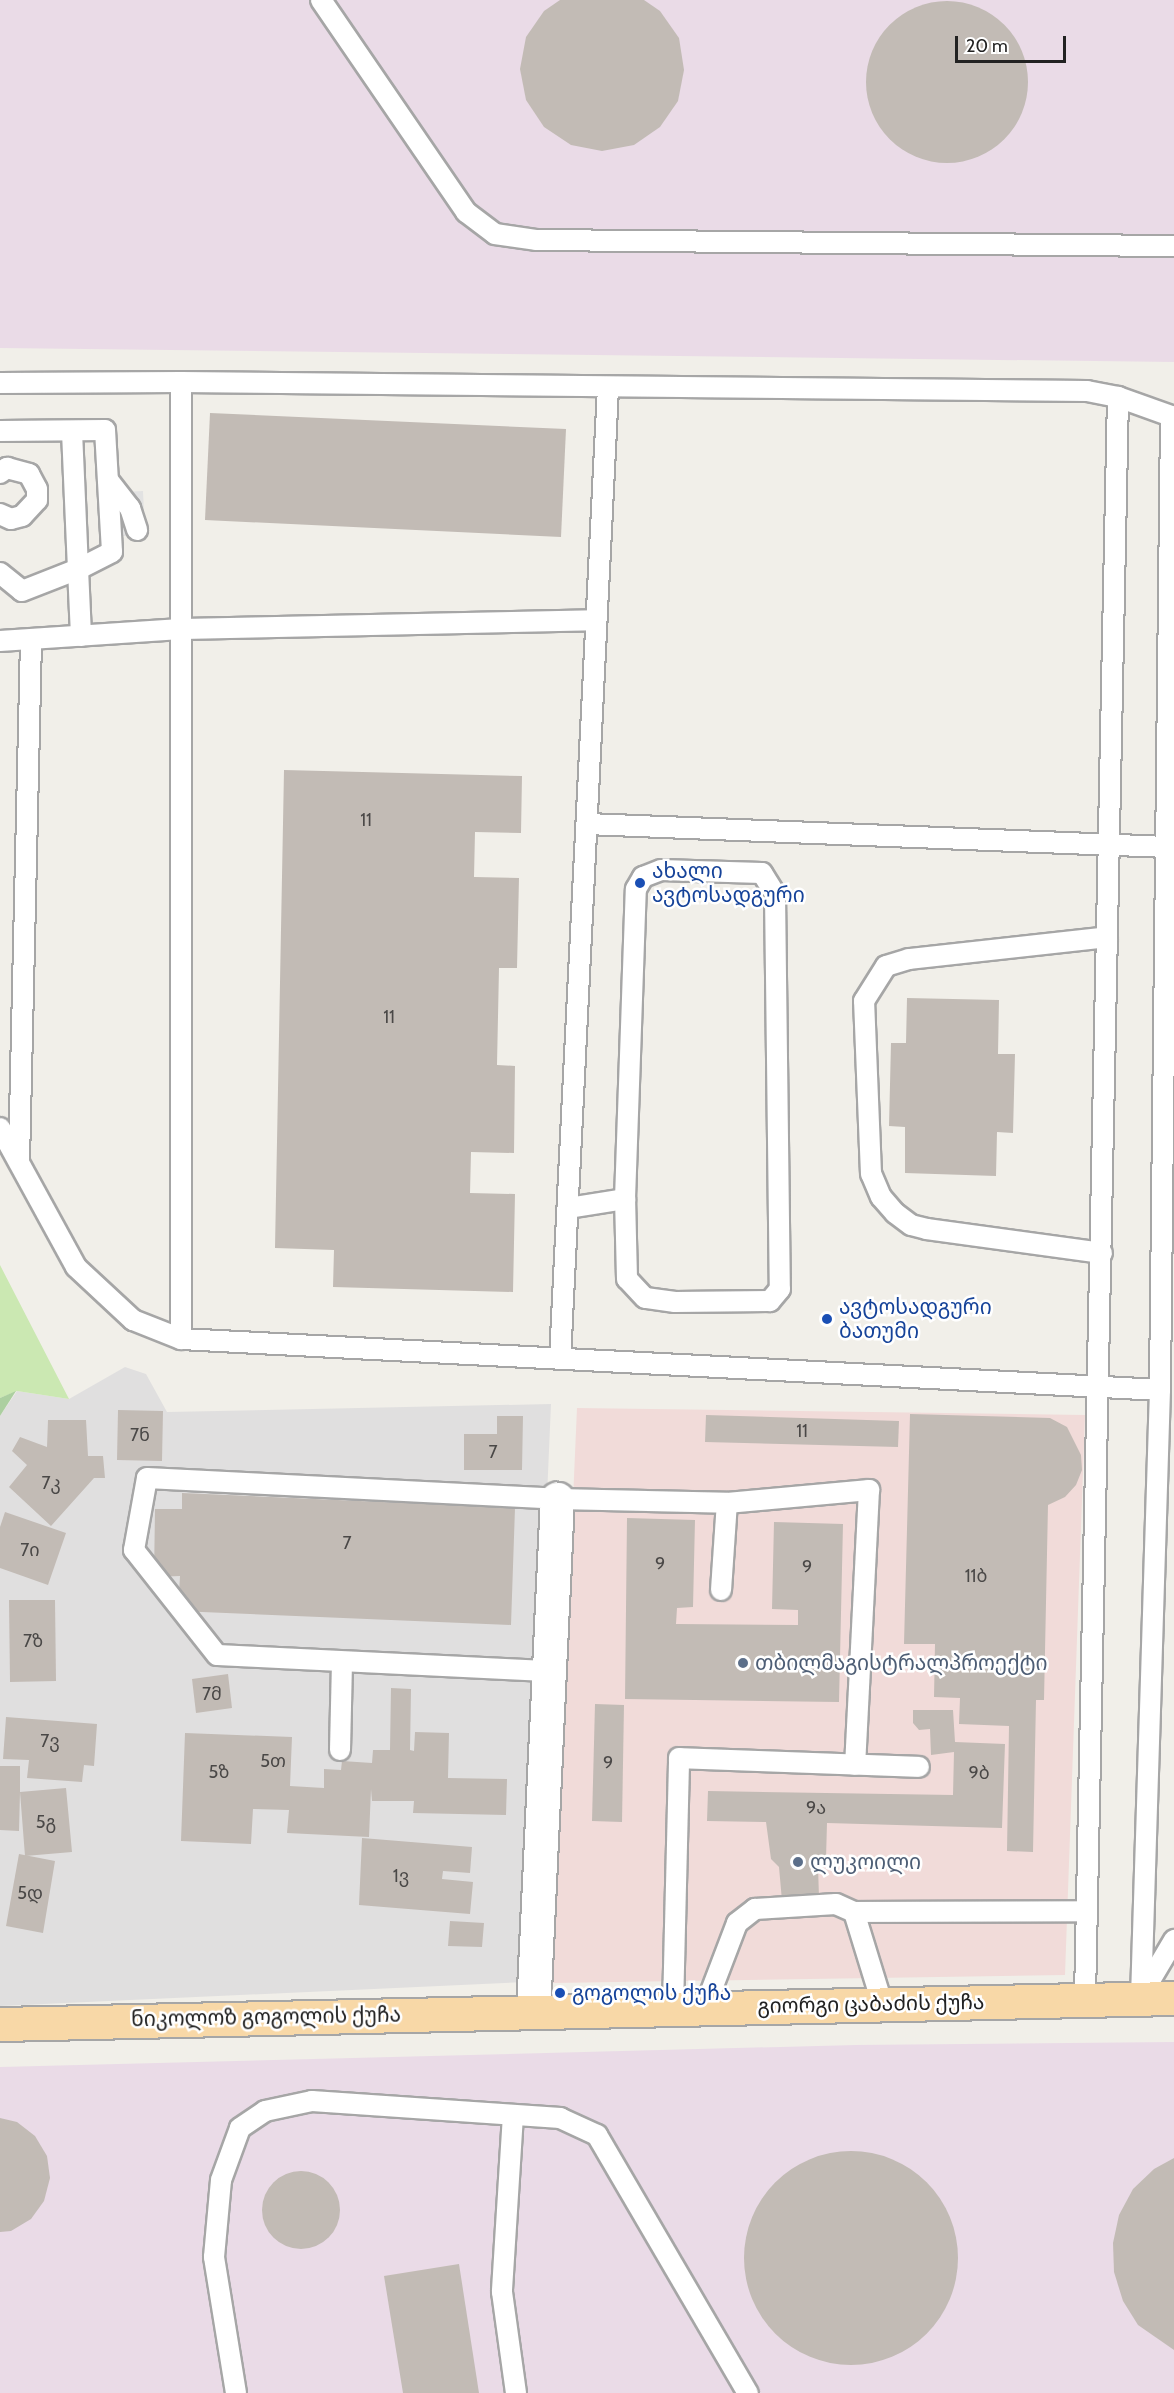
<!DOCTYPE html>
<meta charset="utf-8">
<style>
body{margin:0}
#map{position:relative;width:1174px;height:2393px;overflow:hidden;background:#f1efe9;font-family:Cabin,"Noto Sans Georgian",sans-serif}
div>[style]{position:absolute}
.residential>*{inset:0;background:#e0dfdf}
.commercial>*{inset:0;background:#f1dbd9}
.industrial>*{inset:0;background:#eadbe7}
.grass>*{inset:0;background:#cbe8b2}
.forest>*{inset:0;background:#accfa0}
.parking>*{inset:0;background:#e2e2e2}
.building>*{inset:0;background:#c2bbb5}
.round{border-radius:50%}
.roads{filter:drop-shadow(2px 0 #a6a6a6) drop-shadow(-2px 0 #a6a6a6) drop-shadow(0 2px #a6a6a6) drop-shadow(0 -2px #a6a6a6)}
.lane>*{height:20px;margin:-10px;padding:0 10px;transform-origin:10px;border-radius:10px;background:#fff}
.street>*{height:33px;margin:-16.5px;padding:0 16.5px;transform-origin:16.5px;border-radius:16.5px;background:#fff}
.primary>*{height:33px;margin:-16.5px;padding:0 16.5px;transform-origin:16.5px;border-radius:16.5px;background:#f8d8a7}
.dots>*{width:16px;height:16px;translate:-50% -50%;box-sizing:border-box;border:3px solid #fff;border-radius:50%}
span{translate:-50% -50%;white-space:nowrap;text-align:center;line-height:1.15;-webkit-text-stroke:5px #fff;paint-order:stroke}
.number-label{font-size:18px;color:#4a4847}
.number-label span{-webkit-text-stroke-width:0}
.transit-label{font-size:21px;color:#164399}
.left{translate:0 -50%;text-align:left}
.service-label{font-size:21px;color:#4e5e75}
.street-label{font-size:21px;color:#222}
.scale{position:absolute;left:955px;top:36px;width:111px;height:27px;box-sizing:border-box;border:3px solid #222;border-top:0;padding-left:8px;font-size:18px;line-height:21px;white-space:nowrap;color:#222;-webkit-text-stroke:4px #fff;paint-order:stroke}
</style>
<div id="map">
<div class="residential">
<i style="clip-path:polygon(125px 1367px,146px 1374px,167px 1412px,551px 1404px,526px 1982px,0 2006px,0 1416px,17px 1391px,69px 1399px)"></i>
</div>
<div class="commercial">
<i style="clip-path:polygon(577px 1408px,1085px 1415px,1065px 1975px,552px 1983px)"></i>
</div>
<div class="industrial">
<i style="clip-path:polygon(0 0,1174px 0,1174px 362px,0 348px)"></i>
<i style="clip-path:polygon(1174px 2042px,1174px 2393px,0 2393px,0 2067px,856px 2045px)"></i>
</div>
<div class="grass">
<i style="clip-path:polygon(0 1265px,69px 1399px,17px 1391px,0 1398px)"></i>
</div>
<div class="forest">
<i style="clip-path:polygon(16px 1391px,0 1416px,0 1398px)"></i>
</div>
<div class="parking">
<i style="clip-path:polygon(143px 491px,145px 535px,123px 536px,120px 492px)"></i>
</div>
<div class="building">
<i style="clip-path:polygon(560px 0,644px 0,660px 11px,679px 38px,684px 70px,678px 101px,660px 127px,634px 145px,602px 151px,571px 145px,544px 127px,526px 100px,520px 69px,526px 37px,544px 11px)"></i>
<i class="round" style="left:866px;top:1px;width:162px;height:162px"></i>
<i style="clip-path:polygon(210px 413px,566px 429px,561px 537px,205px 520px)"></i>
<i style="clip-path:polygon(284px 770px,522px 776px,521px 833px,475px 832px,474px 877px,519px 878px,517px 968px,499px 968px,497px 1065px,515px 1066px,514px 1153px,471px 1152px,470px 1193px,515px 1194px,513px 1292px,333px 1287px,334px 1250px,275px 1248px)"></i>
<i style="clip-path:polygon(907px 998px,999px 1000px,998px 1054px,1015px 1054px,1013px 1133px,997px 1132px,996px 1176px,905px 1173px,905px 1127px,889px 1126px,891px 1043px,906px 1043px)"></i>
<i style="clip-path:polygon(118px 1410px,163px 1411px,162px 1461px,117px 1460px)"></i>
<i style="clip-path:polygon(910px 1414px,1050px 1418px,1067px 1427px,1081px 1455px,1082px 1470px,1076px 1485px,1065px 1497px,1048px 1505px,1044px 1700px,1036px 1700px,1033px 1852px,1007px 1851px,1009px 1726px,959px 1724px,960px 1698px,934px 1697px,935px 1644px,904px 1644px)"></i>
<i style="clip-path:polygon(706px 1415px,899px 1421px,898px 1447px,705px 1442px)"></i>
<i style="clip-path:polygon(497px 1416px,523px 1416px,522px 1470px,464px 1470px,464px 1434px,497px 1434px)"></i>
<i style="clip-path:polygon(48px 1420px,86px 1420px,88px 1456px,103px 1456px,105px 1478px,94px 1478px,51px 1526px,9px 1487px,27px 1465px,12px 1451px,20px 1437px,47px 1447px)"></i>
<i style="clip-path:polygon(182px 1493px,515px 1508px,511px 1625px,178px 1611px,180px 1576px,154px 1577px,155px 1509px,182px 1509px)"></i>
<i style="clip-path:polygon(5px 1512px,66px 1533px,48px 1585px,0 1568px,0 1527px)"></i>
<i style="clip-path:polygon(627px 1518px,695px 1520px,693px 1607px,677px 1608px,676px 1624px,798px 1625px,798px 1610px,772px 1609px,774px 1522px,843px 1524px,839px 1702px,625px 1699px)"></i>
<i style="clip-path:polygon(9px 1600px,55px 1600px,56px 1681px,10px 1682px)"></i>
<i style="clip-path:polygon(228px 1674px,232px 1708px,196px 1713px,192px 1679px)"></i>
<i style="clip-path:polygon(391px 1688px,411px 1689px,410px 1750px,414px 1751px,415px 1732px,449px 1733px,448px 1778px,507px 1779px,506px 1815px,413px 1813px,414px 1801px,372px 1801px,371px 1789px,369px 1837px,287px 1833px,289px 1810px,253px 1809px,251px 1844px,181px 1841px,185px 1733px,292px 1737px,290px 1786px,324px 1788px,324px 1769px,341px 1770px,342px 1761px,372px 1763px,373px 1750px,390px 1750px)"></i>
<i style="clip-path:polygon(595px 1704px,624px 1705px,622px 1822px,592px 1821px)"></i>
<i style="clip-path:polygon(913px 1710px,953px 1710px,955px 1742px,1005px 1744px,1002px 1828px,827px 1823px,826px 1859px,818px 1866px,819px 1898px,782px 1901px,779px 1867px,771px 1859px,766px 1822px,707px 1821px,708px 1791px,953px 1795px,954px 1752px,931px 1755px,930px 1729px,919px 1730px,913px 1723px)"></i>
<i style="clip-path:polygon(6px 1717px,97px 1724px,94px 1766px,84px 1765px,82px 1782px,27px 1778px,29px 1760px,3px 1759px)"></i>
<i style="clip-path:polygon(0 1766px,20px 1766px,20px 1792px,66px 1788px,72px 1852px,25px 1856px,20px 1792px,19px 1831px,0 1830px)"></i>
<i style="clip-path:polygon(362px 1838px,472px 1847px,470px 1873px,443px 1871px,442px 1879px,473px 1882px,470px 1914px,359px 1905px)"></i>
<i style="clip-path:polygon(19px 1854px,55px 1861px,43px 1933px,6px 1926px)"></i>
<i style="clip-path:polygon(450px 1921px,484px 1923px,482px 1947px,448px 1946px)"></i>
<i style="clip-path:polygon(0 2118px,17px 2122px,35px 2136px,47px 2156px,50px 2178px,44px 2201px,31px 2219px,11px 2231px,0 2232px)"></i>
<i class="round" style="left:744px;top:2151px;width:214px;height:214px"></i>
<i style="clip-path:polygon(1174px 2158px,1174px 2350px,1138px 2325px,1123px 2301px,1114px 2272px,1113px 2243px,1119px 2215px,1133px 2189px,1154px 2169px)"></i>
<i class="round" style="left:262px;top:2171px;width:78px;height:78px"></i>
<i style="clip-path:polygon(459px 2264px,479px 2393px,403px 2393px,384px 2276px)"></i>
</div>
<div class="roads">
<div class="lane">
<i style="left:321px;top:0;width:257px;rotate:55.6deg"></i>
<i style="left:466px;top:212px;width:36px;rotate:37deg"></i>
<i style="left:495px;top:234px;width:41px;rotate:8.3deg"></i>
<i style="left:536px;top:240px;width:638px;rotate:0.54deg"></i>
<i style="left:0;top:383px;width:181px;rotate:-0.3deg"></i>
<i style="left:0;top:431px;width:105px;rotate:-0.5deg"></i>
<i style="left:105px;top:430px;width:122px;rotate:86.7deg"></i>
<i style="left:112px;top:552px;width:38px;rotate:153deg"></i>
<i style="left:78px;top:569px;width:67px;rotate:87.4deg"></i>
<i style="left:0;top:473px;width:9px;rotate:-36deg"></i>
<i style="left:7px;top:468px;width:23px;rotate:15deg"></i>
<i style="left:29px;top:474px;width:17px;rotate:62deg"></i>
<i style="left:37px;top:489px;width:11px;rotate:90deg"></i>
<i style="left:37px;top:500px;width:22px;rotate:133deg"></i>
<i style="left:22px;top:516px;width:11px;rotate:165deg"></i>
<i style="left:11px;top:519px;width:12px;rotate:-156deg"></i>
<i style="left:108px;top:480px;width:36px;rotate:52deg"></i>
<i style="left:130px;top:508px;width:23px;rotate:72deg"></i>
<i style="left:0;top:573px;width:28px;rotate:39deg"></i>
<i style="left:22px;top:591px;width:60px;rotate:-21.4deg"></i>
<i style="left:78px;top:569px;width:138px;rotate:-92.5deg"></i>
<i style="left:0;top:641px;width:181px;rotate:-3.8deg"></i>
<i style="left:181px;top:629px;width:415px;rotate:-1.2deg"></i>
<i style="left:587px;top:824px;width:579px;rotate:2.27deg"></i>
<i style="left:661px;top:870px;width:101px;rotate:1.7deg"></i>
<i style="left:762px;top:873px;width:25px;rotate:58deg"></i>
<i style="left:775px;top:894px;width:395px;rotate:89.3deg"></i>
<i style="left:780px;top:1289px;width:16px;rotate:130deg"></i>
<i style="left:770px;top:1301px;width:95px;rotate:179.4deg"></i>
<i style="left:675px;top:1302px;width:30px;rotate:-172deg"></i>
<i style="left:645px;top:1298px;width:26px;rotate:-133deg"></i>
<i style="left:627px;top:1279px;width:80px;rotate:-91.4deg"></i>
<i style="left:625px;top:1199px;width:310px;rotate:-88deg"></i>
<i style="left:636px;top:889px;width:14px;rotate:-60deg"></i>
<i style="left:643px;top:877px;width:19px;rotate:-21deg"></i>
<i style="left:0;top:1128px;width:158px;rotate:61.3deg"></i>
<i style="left:76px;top:1267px;width:78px;rotate:42.9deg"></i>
<i style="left:133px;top:1320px;width:52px;rotate:21.6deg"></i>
<i style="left:181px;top:1339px;width:980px;rotate:2.98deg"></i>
<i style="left:19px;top:1161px;width:521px;rotate:-88.68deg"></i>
<i style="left:568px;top:1208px;width:58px;rotate:-9deg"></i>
<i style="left:1102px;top:1253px;width:177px;rotate:-172.2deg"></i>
<i style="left:927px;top:1229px;width:16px;rotate:-166deg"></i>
<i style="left:911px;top:1225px;width:20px;rotate:-143deg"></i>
<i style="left:895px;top:1213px;width:21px;rotate:-131deg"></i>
<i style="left:881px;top:1197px;width:25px;rotate:-113deg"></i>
<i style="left:871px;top:1174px;width:173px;rotate:-92.3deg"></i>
<i style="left:864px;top:1001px;width:41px;rotate:-57.8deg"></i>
<i style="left:886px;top:966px;width:24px;rotate:-17deg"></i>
<i style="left:909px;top:959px;width:199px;rotate:-6.3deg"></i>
<i style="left:181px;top:1339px;width:957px;rotate:-90deg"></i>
<i style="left:181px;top:382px;width:906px;rotate:0.57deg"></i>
<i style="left:1087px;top:391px;width:32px;rotate:11deg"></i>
<i style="left:1118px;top:397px;width:56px;rotate:19.7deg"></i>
<i style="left:1171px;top:416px;width:974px;rotate:90.65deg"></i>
<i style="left:1160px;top:1390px;width:607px;rotate:91.79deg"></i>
<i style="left:560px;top:1359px;width:973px;rotate:-87.17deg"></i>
<i style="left:721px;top:1590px;width:87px;rotate:-86.1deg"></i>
<i style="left:546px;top:1671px;width:329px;rotate:-177.2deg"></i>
<i style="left:217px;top:1655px;width:134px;rotate:-128.3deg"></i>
<i style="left:134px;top:1550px;width:73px;rotate:-79.8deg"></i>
<i style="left:147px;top:1478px;width:411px;rotate:2.9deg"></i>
<i style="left:557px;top:1499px;width:170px;rotate:1.3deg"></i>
<i style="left:727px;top:1503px;width:143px;rotate:-5.2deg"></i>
<i style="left:869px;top:1490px;width:275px;rotate:92.9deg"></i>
<i style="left:340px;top:1750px;width:88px;rotate:-88.7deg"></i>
<i style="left:854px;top:1912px;width:233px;rotate:-0.2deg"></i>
<i style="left:1142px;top:1994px;width:63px;rotate:-59.3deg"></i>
<i style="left:1085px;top:1998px;width:1601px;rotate:-88.82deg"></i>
<i style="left:705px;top:2007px;width:90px;rotate:-69.1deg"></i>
<i style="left:737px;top:1923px;width:23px;rotate:-38deg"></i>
<i style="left:755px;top:1909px;width:81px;rotate:-3.5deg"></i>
<i style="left:836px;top:1904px;width:20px;rotate:24deg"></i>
<i style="left:854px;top:1912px;width:98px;rotate:72.9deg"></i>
<i style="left:673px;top:2008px;width:250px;rotate:-88.6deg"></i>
<i style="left:679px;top:1758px;width:240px;rotate:2.1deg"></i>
<i style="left:513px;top:2115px;width:177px;rotate:93.6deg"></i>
<i style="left:502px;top:2292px;width:102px;rotate:82.1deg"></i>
<i style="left:236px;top:2393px;width:138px;rotate:-99.2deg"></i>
<i style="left:214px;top:2257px;width:77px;rotate:-84.8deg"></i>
<i style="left:221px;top:2180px;width:55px;rotate:-69.9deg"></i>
<i style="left:240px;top:2128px;width:30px;rotate:-34deg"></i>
<i style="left:265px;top:2111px;width:48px;rotate:-12deg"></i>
<i style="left:312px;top:2101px;width:249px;rotate:3.9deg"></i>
<i style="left:560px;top:2118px;width:41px;rotate:24.7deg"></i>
<i style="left:597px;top:2135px;width:299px;rotate:59.7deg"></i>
</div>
<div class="street">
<i style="left:533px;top:2011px;width:513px;rotate:-87.32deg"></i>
</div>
<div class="primary">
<i style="left:0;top:2024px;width:1174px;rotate:-1.27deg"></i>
</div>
</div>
<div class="dots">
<i style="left:640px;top:883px;background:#1a4fb4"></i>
<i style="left:827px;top:1319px;background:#1a4fb4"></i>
<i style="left:743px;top:1663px;background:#5c6f8a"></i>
<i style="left:798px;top:1862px;background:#5c6f8a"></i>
<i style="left:560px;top:1993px;background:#1a4fb4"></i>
</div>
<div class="number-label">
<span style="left:366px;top:820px">11</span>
<span style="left:389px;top:1017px">11</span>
<span style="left:802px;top:1431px">11</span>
<span style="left:140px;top:1435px">7ნ</span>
<span style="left:493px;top:1452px">7</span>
<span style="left:51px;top:1483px">7კ</span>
<span style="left:347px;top:1543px">7</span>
<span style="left:30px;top:1550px">7ი</span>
<span style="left:660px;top:1564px">9</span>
<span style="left:807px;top:1567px">9</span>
<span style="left:976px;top:1576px">11ბ</span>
<span style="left:33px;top:1641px">7ზ</span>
<span style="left:212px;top:1694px">7მ</span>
<span style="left:50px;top:1741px">7ვ</span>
<span style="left:273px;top:1761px">5თ</span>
<span style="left:608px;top:1763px">9</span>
<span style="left:219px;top:1772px">5ზ</span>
<span style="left:979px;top:1773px">9ბ</span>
<span style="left:816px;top:1808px">9ა</span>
<span style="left:46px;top:1822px">5გ</span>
<span style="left:401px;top:1876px">1ვ</span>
<span style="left:30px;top:1893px">5დ</span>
</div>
<div class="transit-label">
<span class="left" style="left:652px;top:883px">ახალი<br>ავტოსადგური</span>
<span class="left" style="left:839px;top:1319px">ავტოსადგური<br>ბათუმი</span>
<span class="left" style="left:572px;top:1993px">გოგოლის ქუჩა</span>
</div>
<div class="service-label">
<span class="left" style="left:755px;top:1663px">თბილმაგისტრალპროექტი</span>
<span class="left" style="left:810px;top:1862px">ლუკოილი</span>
</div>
<div class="street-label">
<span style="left:871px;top:2004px;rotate:-1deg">გიორგი ცაბაძის ქუჩა</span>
<span style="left:266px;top:2017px;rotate:-1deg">ნიკოლოზ გოგოლის ქუჩა</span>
</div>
<div class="scale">20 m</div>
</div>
